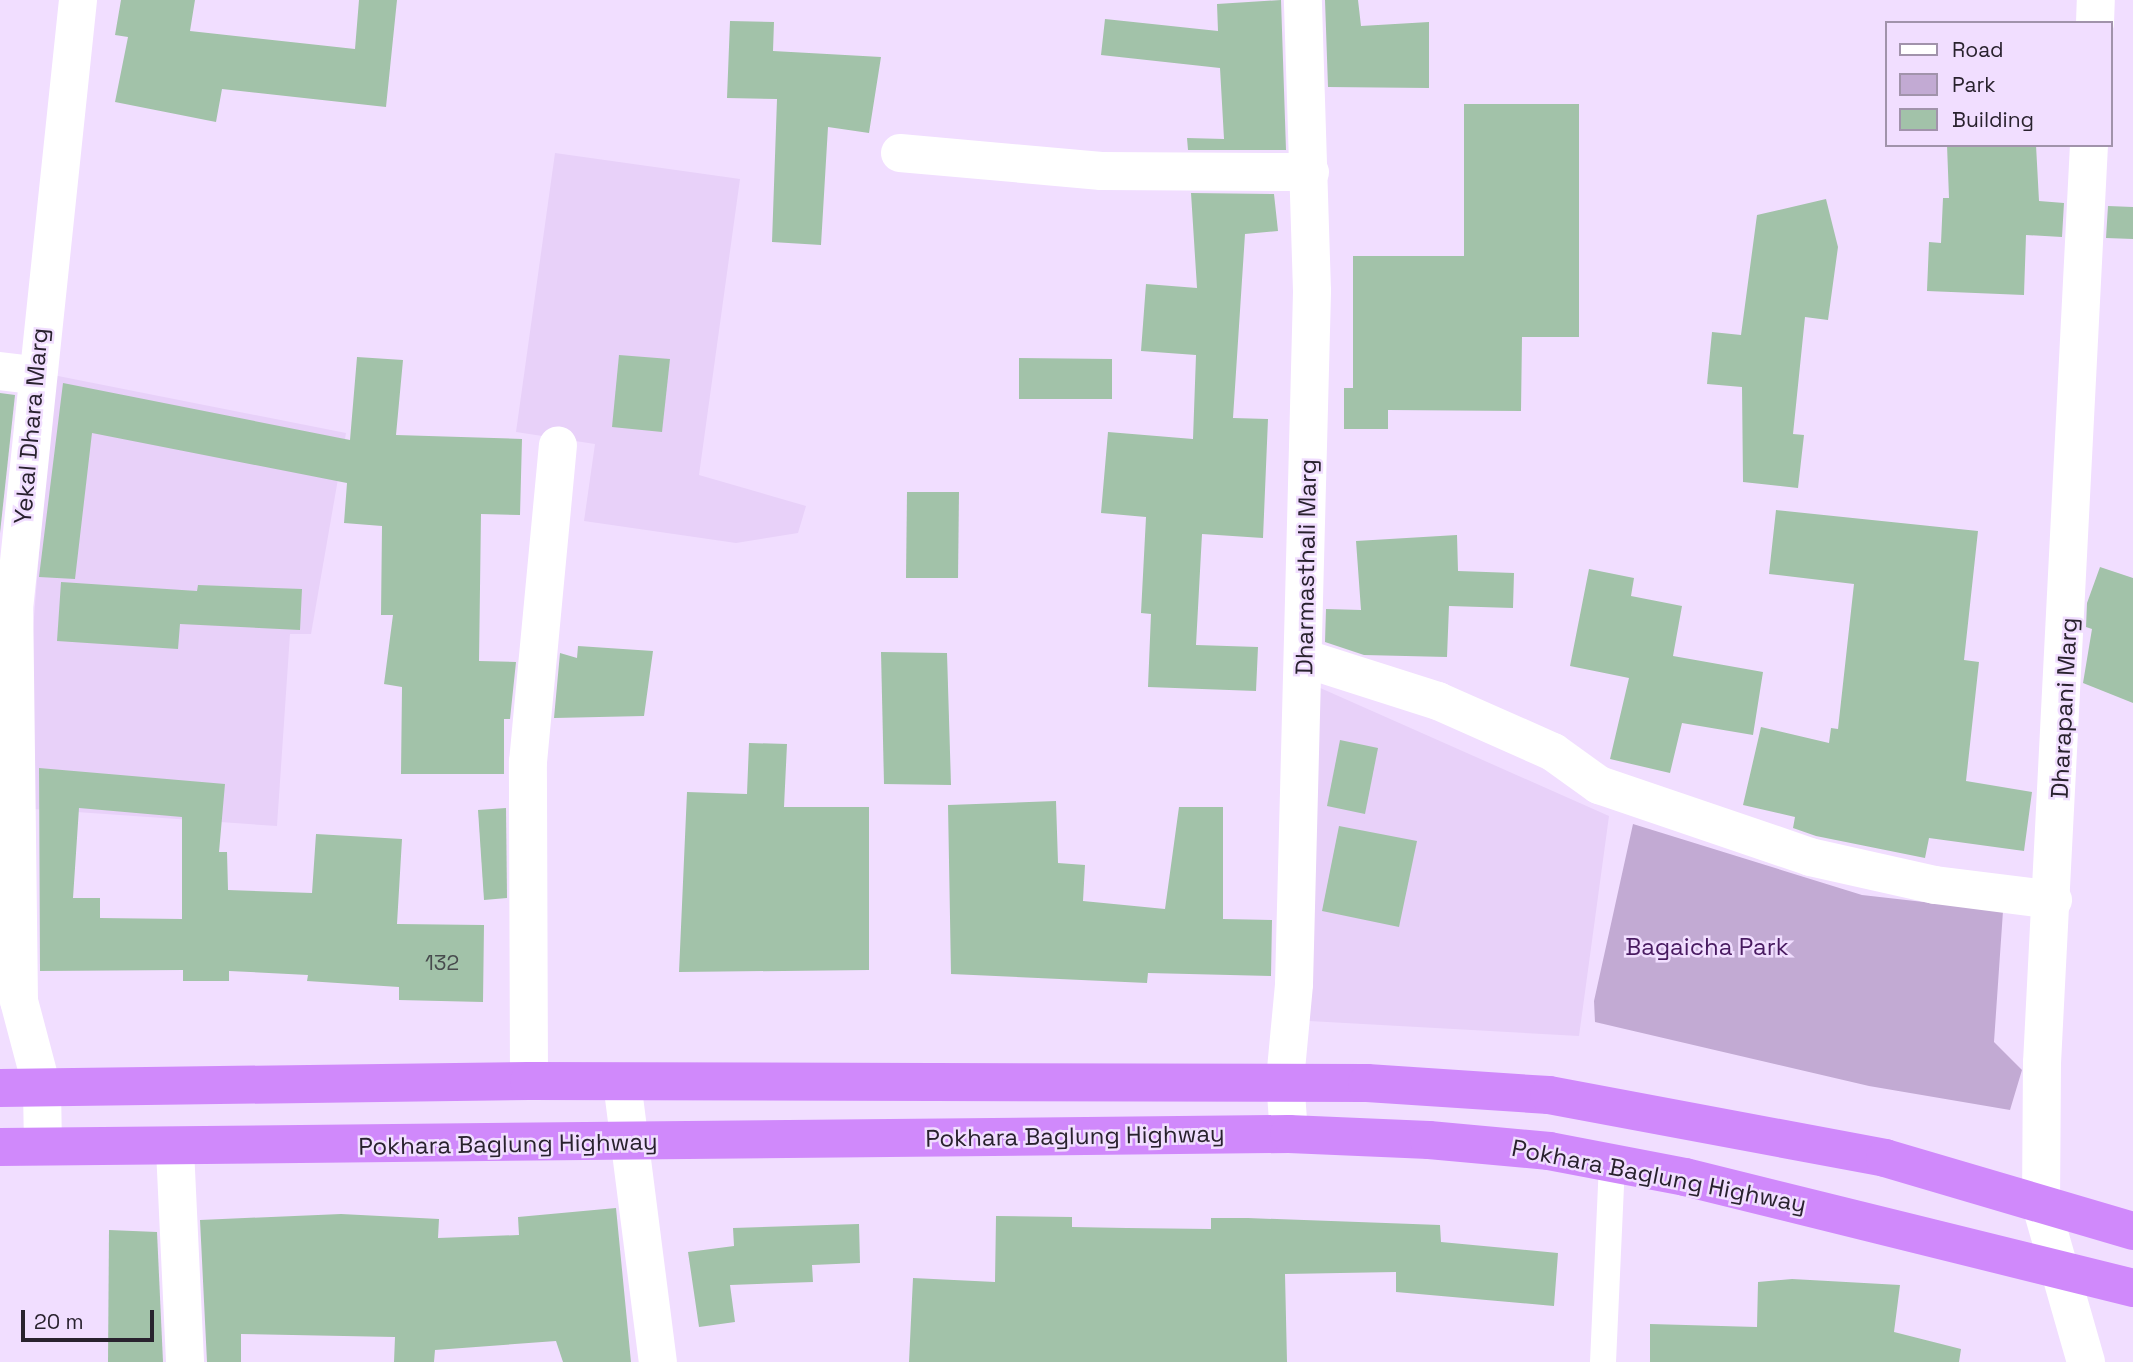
<!DOCTYPE html>
<style>
body{margin:0}
#map{position:relative;width:2133px;height:1362px;overflow:hidden;background:#f1deff;font-family:"Space Grotesk",sans-serif}
div>[style]{position:absolute}
.built>*{inset:0;background:#e8d1f9}
.green>*{inset:0;background:#c2aad3}
.building>*{inset:0;background:#a2c2a9}
.lane>*{height:26px;margin:-13px;padding:0 13px;transform-origin:13px;border-radius:13px;background:#fff}
.street>*{height:38px;margin:-19px;padding:0 19px;transform-origin:19px;border-radius:19px;background:#fff}
.highway>*{height:38px;margin:-19px;padding:0 19px;transform-origin:19px;border-radius:19px;background:#d089fb}
span{translate:-50% -50%;white-space:nowrap;text-align:center;line-height:1.15;-webkit-text-stroke:5px #f1deff;paint-order:stroke}
.number-label{font-size:21px;color:#474a4d}
.number-label span{-webkit-text-stroke-width:0}
.street-label{font-size:24px;color:#29222e}
.park-label{font-size:24px;color:#481a60}
.legend{position:absolute;left:1885px;top:21px;width:228px;height:126px;box-sizing:border-box;background:#f1deff;border:2px solid #a193ab;margin:0;padding:9px 12px;list-style:none;font-size:21px;color:#29222e}
.legend li{display:flex;align-items:center;gap:14px;height:35px}
.legend b{width:35px;border:2px solid #a193ab}
.scale{position:absolute;left:21px;top:1310px;width:133px;height:32px;box-sizing:border-box;border:4px solid #29222e;border-top:0;padding-left:9px;font-size:21px;line-height:24px;white-space:nowrap;color:#29222e;-webkit-text-stroke:5px #f1deff;paint-order:stroke}
</style>
<div id="map">
<div class="built">
<i style="clip-path:polygon(555px 153px,740px 179px,699px 475px,806px 506px,798px 533px,736px 543px,584px 521px,595px 444px,516px 432px)"></i>
<i style="clip-path:polygon(53px 375px,346px 433px,311px 634px,290px 634px,277px 826px,19px 808px)"></i>
<i style="clip-path:polygon(1309px 683px,1609px 816px,1579px 1036px,1309px 1021px)"></i>
</div>
<div class="green">
<i style="clip-path:polygon(1633px 824px,1862px 895px,2003px 911px,1994px 1042px,2022px 1070px,2010px 1110px,1869px 1086px,1595px 1022px,1594px 1001px)"></i>
</div>
<div class="building">
<i style="clip-path:polygon(121px 0,195px 0,190px 31px,355px 49px,359px 0,397px 0,386px 107px,222px 89px,216px 122px,115px 102px,128px 37px,115px 35px)"></i>
<i style="clip-path:polygon(1281px 0,1286px 150px,1188px 150px,1187px 138px,1224px 139px,1220px 68px,1101px 55px,1105px 19px,1218px 31px,1217px 4px)"></i>
<i style="clip-path:polygon(1325px 0,1358px 0,1361px 26px,1429px 22px,1429px 88px,1328px 87px)"></i>
<i style="clip-path:polygon(730px 21px,774px 22px,773px 51px,881px 57px,869px 133px,828px 127px,821px 245px,772px 242px,777px 99px,727px 98px)"></i>
<i style="clip-path:polygon(1464px 104px,1579px 104px,1579px 337px,1522px 337px,1521px 411px,1388px 410px,1388px 429px,1344px 429px,1344px 388px,1353px 388px,1353px 256px,1464px 256px)"></i>
<i style="clip-path:polygon(1947px 145px,2036px 145px,2039px 201px,2064px 203px,2062px 237px,2026px 235px,2024px 295px,1927px 291px,1929px 242px,1941px 243px,1943px 198px,1949px 198px)"></i>
<i style="clip-path:polygon(1191px 193px,1274px 194px,1278px 231px,1245px 234px,1233px 418px,1268px 419px,1263px 538px,1202px 534px,1196px 645px,1258px 647px,1256px 691px,1148px 687px,1151px 614px,1141px 613px,1146px 517px,1101px 513px,1108px 432px,1193px 439px,1196px 355px,1141px 351px,1146px 284px,1197px 288px)"></i>
<i style="clip-path:polygon(1826px 199px,1838px 247px,1828px 320px,1805px 317px,1793px 434px,1804px 435px,1798px 488px,1743px 482px,1742px 387px,1707px 384px,1712px 332px,1741px 335px,1757px 215px)"></i>
<i style="clip-path:polygon(2108px 206px,2133px 207px,2133px 239px,2106px 238px)"></i>
<i style="clip-path:polygon(619px 355px,670px 359px,662px 432px,612px 427px)"></i>
<i style="clip-path:polygon(357px 357px,403px 360px,396px 435px,522px 439px,520px 515px,481px 514px,479px 661px,516px 662px,510px 719px,504px 719px,504px 774px,401px 774px,402px 687px,384px 684px,393px 615px,381px 615px,382px 526px,344px 523px,347px 483px,92px 433px,75px 579px,39px 577px,63px 383px,350px 440px)"></i>
<i style="clip-path:polygon(1019px 358px,1112px 359px,1112px 399px,1019px 399px)"></i>
<i style="clip-path:polygon(0 393px,15px 395px,0 533px)"></i>
<i style="clip-path:polygon(907px 492px,959px 492px,958px 578px,906px 578px)"></i>
<i style="clip-path:polygon(1776px 510px,1978px 531px,1964px 660px,1979px 662px,1966px 781px,2032px 792px,2024px 851px,1929px 838px,1925px 858px,1816px 836px,1793px 828px,1795px 817px,1743px 805px,1761px 727px,1829px 743px,1831px 728px,1838px 729px,1854px 584px,1769px 574px)"></i>
<i style="clip-path:polygon(1457px 535px,1458px 571px,1514px 573px,1513px 608px,1449px 606px,1447px 657px,1364px 655px,1325px 642px,1326px 609px,1361px 610px,1356px 541px)"></i>
<i style="clip-path:polygon(2100px 567px,2133px 578px,2133px 703px,2083px 683px,2092px 629px,2086px 627px,2087px 603px)"></i>
<i style="clip-path:polygon(1589px 569px,1634px 578px,1631px 596px,1682px 606px,1673px 656px,1763px 672px,1753px 735px,1682px 723px,1670px 773px,1610px 759px,1629px 678px,1570px 666px)"></i>
<i style="clip-path:polygon(61px 582px,197px 591px,198px 585px,302px 589px,300px 630px,180px 624px,178px 649px,57px 641px)"></i>
<i style="clip-path:polygon(578px 646px,653px 651px,644px 716px,554px 718px,560px 653px,577px 658px)"></i>
<i style="clip-path:polygon(881px 652px,947px 653px,951px 785px,884px 784px)"></i>
<i style="clip-path:polygon(1340px 740px,1378px 748px,1365px 814px,1327px 806px)"></i>
<i style="clip-path:polygon(749px 743px,787px 744px,784px 807px,869px 807px,869px 970px,679px 972px,687px 792px,747px 794px)"></i>
<i style="clip-path:polygon(evenodd,39px 768px,225px 784px,219px 852px,227px 852px,228px 890px,312px 893px,316px 834px,402px 839px,397px 924px,484px 925px,483px 1002px,399px 1000px,399px 987px,307px 981px,308px 975px,229px 971px,229px 981px,183px 981px,183px 970px,40px 971px,39px 768px,79px 808px,182px 817px,182px 919px,100px 918px,100px 898px,73px 898px,79px 808px)"></i>
<i style="clip-path:polygon(1056px 801px,1058px 863px,1085px 865px,1083px 901px,1165px 909px,1179px 807px,1223px 807px,1223px 919px,1272px 920px,1271px 976px,1148px 973px,1147px 983px,951px 974px,948px 805px)"></i>
<i style="clip-path:polygon(506px 808px,507px 898px,484px 900px,478px 810px)"></i>
<i style="clip-path:polygon(1339px 826px,1417px 841px,1399px 927px,1322px 911px)"></i>
<i style="clip-path:polygon(616px 1208px,631px 1362px,563px 1362px,556px 1341px,435px 1350px,434px 1362px,394px 1362px,395px 1337px,241px 1334px,241px 1362px,207px 1362px,200px 1220px,341px 1214px,439px 1219px,438px 1238px,519px 1235px,518px 1217px)"></i>
<i style="clip-path:polygon(996px 1216px,1072px 1217px,1072px 1227px,1127px 1228px,1211px 1229px,1211px 1218px,1248px 1218px,1440px 1225px,1441px 1242px,1558px 1253px,1554px 1306px,1396px 1292px,1396px 1272px,1285px 1274px,1287px 1362px,909px 1362px,913px 1278px,995px 1282px)"></i>
<i style="clip-path:polygon(859px 1224px,860px 1263px,812px 1265px,813px 1282px,730px 1285px,735px 1322px,699px 1327px,688px 1252px,734px 1246px,733px 1228px)"></i>
<i style="clip-path:polygon(109px 1230px,157px 1232px,163px 1362px,108px 1362px)"></i>
<i style="clip-path:polygon(1792px 1279px,1900px 1285px,1894px 1332px,1961px 1349px,1959px 1362px,1650px 1362px,1650px 1324px,1757px 1327px,1758px 1282px)"></i>
</div>
<div class="lane">
<i style="left:1603px;top:1362px;width:198px;rotate:-87.4deg"></i>
</div>
<div class="street">
<i style="left:2095px;top:23px;width:23px;rotate:-88deg"></i>
<i style="left:900px;top:153px;width:202px;rotate:5.1deg"></i>
<i style="left:1101px;top:171px;width:209px;rotate:0.3deg"></i>
<i style="left:0;top:371px;width:34px;rotate:7deg"></i>
<i style="left:1303px;top:658px;width:142px;rotate:17.7deg"></i>
<i style="left:1438px;top:701px;width:126px;rotate:23.9deg"></i>
<i style="left:1553px;top:752px;width:57px;rotate:35.7deg"></i>
<i style="left:1599px;top:785px;width:223px;rotate:18.8deg"></i>
<i style="left:1810px;top:857px;width:128px;rotate:12.6deg"></i>
<i style="left:1935px;top:885px;width:119px;rotate:7.2deg"></i>
<i style="left:529px;top:1081px;width:319px;rotate:-90.2deg"></i>
<i style="left:528px;top:762px;width:318px;rotate:-84.6deg"></i>
<i style="left:622px;top:1082px;width:282px;rotate:82.7deg"></i>
<i style="left:1289px;top:1134px;width:54px;rotate:-94.2deg"></i>
<i style="left:1285px;top:1080px;width:96px;rotate:-84.6deg"></i>
<i style="left:1294px;top:984px;width:693px;rotate:-88.51deg"></i>
<i style="left:1312px;top:291px;width:291px;rotate:-91.8deg"></i>
<i style="left:43px;top:1146px;width:58px;rotate:-91deg"></i>
<i style="left:42px;top:1088px;width:90px;rotate:-104.8deg"></i>
<i style="left:19px;top:1001px;width:392px;rotate:-90.7deg"></i>
<i style="left:14px;top:609px;width:612px;rotate:-84deg"></i>
<i style="left:175px;top:1149px;width:213px;rotate:87.3deg"></i>
<i style="left:2086px;top:1362px;width:163px;rotate:-106deg"></i>
<i style="left:2041px;top:1205px;width:142px;rotate:-89.6deg"></i>
<i style="left:2042px;top:1063px;width:919px;rotate:-87.07deg"></i>
</div>
<div class="highway">
<i style="left:0;top:1088px;width:529px;rotate:-0.76deg"></i>
<i style="left:529px;top:1081px;width:838px;rotate:0.14deg"></i>
<i style="left:1367px;top:1083px;width:182px;rotate:3.8deg"></i>
<i style="left:1549px;top:1095px;width:342px;rotate:10.6deg"></i>
<i style="left:1885px;top:1158px;width:259px;rotate:16.4deg"></i>
<i style="left:0;top:1147px;width:1289px;rotate:-0.58deg"></i>
<i style="left:1289px;top:1134px;width:140px;rotate:2.5deg"></i>
<i style="left:1429px;top:1140px;width:121px;rotate:5.2deg"></i>
<i style="left:1549px;top:1151px;width:138px;rotate:10.8deg"></i>
<i style="left:1685px;top:1177px;width:462px;rotate:13.9deg"></i>
</div>
<div class="number-label">
<span style="left:442px;top:963px">132</span>
</div>
<div class="street-label">
<span style="left:31px;top:426px;rotate:-85deg">Yekal Dhara Marg</span>
<span style="left:1306px;top:567px;rotate:-89deg">Dharmasthali Marg</span>
<span style="left:2064px;top:708px;rotate:-87deg">Dharapani Marg</span>
<span style="left:1075px;top:1136px;rotate:-1deg">Pokhara Baglung Highway</span>
<span style="left:508px;top:1144px;rotate:-1deg">Pokhara Baglung Highway</span>
<span style="left:1659px;top:1176px;rotate:11deg">Pokhara Baglung Highway</span>
</div>
<div class="park-label">
<span style="left:1707px;top:947px">Bagaicha Park</span>
</div>
<ul class="legend">
<li><b style="height:9px;background:#fff"></b>Road</li>
<li><b style="height:19px;background:#c2aad3"></b>Park</li>
<li><b style="height:19px;background:#a2c2a9"></b>Building</li>
</ul>
<div class="scale">20 m</div>
</div>
